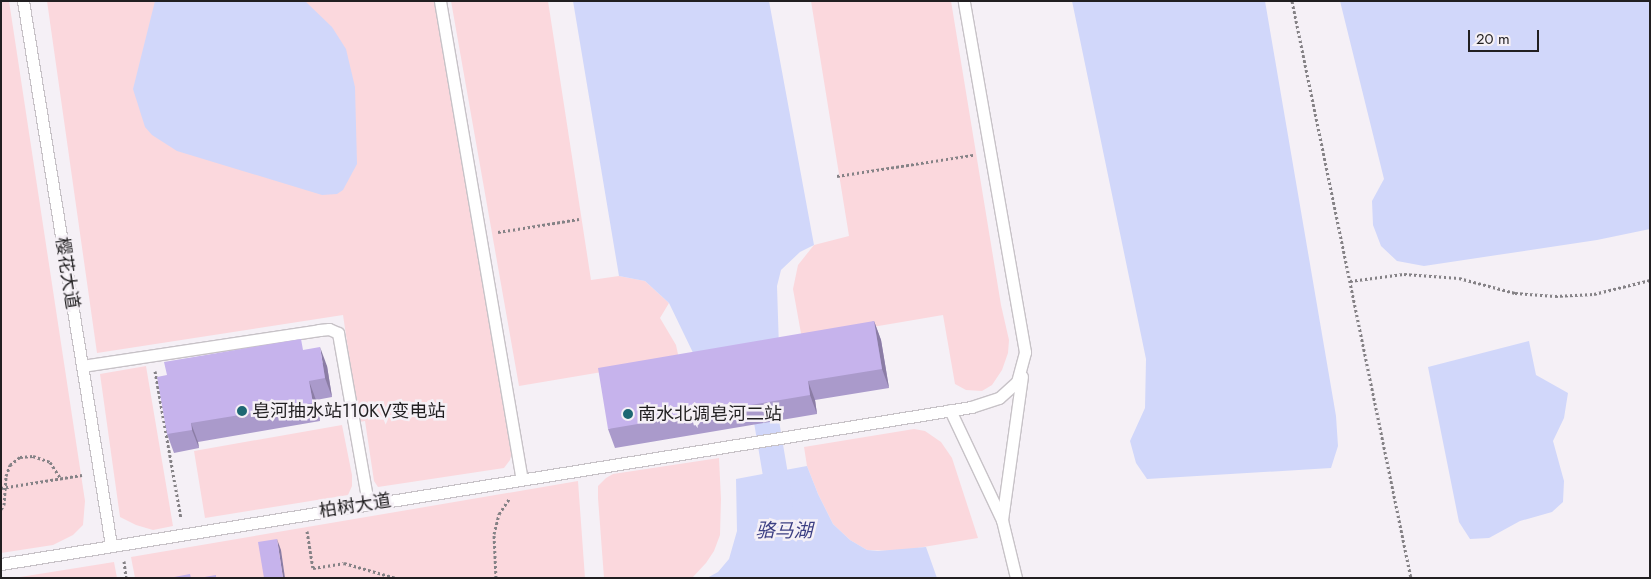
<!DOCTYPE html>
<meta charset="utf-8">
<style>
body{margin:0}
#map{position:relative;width:1651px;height:579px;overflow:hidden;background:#f5f0f6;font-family:Jost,"Noto Sans SC",sans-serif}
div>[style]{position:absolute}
.green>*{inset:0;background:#fbd8dd}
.water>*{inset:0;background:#d1d7fa}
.canal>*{height:25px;margin:-12.5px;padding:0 12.5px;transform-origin:12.5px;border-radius:12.5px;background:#d1d7fa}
.path>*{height:3px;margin-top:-1.5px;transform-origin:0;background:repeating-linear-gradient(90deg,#858286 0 2.5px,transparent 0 5px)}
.roads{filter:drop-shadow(1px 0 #c7c2c7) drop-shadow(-1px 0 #c7c2c7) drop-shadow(0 1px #c7c2c7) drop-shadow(0 -1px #c7c2c7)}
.lane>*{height:11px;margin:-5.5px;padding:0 5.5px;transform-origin:5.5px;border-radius:5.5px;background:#fff}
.wall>*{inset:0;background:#aa9acb}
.shaded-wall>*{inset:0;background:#8b7da5}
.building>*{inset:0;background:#c6b3ec}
.dots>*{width:14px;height:14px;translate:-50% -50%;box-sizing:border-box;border:2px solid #f5f0f6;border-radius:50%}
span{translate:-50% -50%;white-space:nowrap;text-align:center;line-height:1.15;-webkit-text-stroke:5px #f5f0f6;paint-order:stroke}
.street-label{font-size:18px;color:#211f21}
.poi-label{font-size:18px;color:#211f21}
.left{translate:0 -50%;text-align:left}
.water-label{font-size:19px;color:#3c3f83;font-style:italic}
.frame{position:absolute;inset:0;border:2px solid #211f21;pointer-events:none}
.scale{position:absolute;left:1468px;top:30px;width:71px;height:22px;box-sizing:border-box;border:2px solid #211f21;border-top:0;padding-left:6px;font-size:15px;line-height:18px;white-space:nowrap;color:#211f21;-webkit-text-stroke:4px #f5f0f6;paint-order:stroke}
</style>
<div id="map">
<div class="green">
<i style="clip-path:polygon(1px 1px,9px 1px,85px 501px,83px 525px,73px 535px,53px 545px,1px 553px)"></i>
<i style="clip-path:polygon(47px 1px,434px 1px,512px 452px,510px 460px,504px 468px,378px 487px,374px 481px,365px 421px,359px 422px,343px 315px,97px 353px)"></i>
<i style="clip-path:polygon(451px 1px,548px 1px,591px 280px,619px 276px,645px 281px,669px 303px,660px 318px,676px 345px,679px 359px,519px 386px)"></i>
<i style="clip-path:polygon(811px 1px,951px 1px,1001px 305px,1009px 340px,1008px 353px,1002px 370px,992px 385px,982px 391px,966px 390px,955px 384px,943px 315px,802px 339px,793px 289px,798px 265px,814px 245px,849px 236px)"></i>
<i style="clip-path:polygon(146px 366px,173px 526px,153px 530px,136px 525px,120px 517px,100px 374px)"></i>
<i style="clip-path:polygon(342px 425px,352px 475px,352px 486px,348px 495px,205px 518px,194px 451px)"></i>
<i style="clip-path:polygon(914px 429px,925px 431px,941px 442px,952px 458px,978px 538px,899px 551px,867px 550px,850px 540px,833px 524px,818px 494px,807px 466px,804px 447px)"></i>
<i style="clip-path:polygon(719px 458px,721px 499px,720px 535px,714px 551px,706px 563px,692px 578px,604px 578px,598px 498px,598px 486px,606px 478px,613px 474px)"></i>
<i style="clip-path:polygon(578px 481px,585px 578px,135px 578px,131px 557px)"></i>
<i style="clip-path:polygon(114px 562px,117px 578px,14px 578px)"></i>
</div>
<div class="water">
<i style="clip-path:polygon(155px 1px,305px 1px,332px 27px,346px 49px,355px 87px,357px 164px,343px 190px,337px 194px,322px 195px,177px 151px,152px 135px,145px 127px,133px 89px)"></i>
<i style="clip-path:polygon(573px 1px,769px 1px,814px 245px,800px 252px,781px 270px,777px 286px,779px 348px,697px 361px,669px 303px,645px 281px,619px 276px)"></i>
<i style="clip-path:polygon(1072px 1px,1265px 1px,1336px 416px,1338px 446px,1331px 468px,1147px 479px,1136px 463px,1130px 441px,1145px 408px,1146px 359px)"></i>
<i style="clip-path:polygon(1340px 1px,1650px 1px,1650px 229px,1597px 240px,1424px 266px,1397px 261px,1381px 246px,1373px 225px,1372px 201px,1384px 179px)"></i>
<i style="clip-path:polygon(1529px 341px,1536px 375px,1568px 393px,1564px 418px,1553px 441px,1564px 481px,1563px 502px,1552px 512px,1520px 521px,1489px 538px,1470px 539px,1459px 522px,1428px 367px)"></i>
<i style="clip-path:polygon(807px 466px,818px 494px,833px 524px,850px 540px,867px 550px,878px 551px,926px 547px,937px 578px,707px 578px,718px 572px,729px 559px,737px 531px,736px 479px)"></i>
</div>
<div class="canal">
<i style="left:761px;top:391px;width:115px;rotate:80.5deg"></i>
</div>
<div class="path">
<i style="left:1292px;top:1px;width:589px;rotate:78.35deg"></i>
<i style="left:837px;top:176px;width:138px;rotate:-8.8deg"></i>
<i style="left:498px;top:232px;width:82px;rotate:-9.1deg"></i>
<i style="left:1350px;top:281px;width:54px;rotate:-7.4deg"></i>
<i style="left:1404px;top:274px;width:55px;rotate:4.2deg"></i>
<i style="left:1459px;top:278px;width:58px;rotate:15deg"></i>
<i style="left:1515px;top:293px;width:40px;rotate:4.3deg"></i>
<i style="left:1555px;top:296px;width:39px;rotate:-3deg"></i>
<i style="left:1594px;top:294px;width:58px;rotate:-14deg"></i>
<i style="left:155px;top:371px;width:149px;rotate:80deg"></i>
<i style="left:1px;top:488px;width:82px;rotate:-9.1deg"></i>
<i style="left:1px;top:509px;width:5px;rotate:-53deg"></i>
<i style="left:4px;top:505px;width:29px;rotate:-86deg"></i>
<i style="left:6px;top:476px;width:12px;rotate:-70deg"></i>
<i style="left:10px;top:465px;width:13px;rotate:-39deg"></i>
<i style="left:20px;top:457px;width:13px;rotate:-4deg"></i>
<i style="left:33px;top:456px;width:18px;rotate:19deg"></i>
<i style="left:50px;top:462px;width:20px;rotate:57deg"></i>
<i style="left:307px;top:531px;width:37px;rotate:81deg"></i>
<i style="left:313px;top:568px;width:31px;rotate:-9deg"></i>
<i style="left:344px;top:563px;width:54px;rotate:16.1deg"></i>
<i style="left:124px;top:561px;width:17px;rotate:83deg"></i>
<i style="left:496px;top:578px;width:44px;rotate:-92.6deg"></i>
<i style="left:494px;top:534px;width:21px;rotate:-76deg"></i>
<i style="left:499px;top:514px;width:18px;rotate:-56deg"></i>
</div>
<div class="roads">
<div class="lane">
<i style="left:23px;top:1px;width:551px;rotate:80.81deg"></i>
<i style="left:440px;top:1px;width:485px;rotate:80.3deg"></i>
<i style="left:82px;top:366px;width:240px;rotate:-8.6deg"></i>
<i style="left:319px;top:330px;width:10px;rotate:-6deg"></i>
<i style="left:329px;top:329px;width:10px;rotate:24deg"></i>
<i style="left:338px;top:333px;width:174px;rotate:80deg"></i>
<i style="left:950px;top:410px;width:122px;rotate:64.7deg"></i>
<i style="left:1002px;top:520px;width:145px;rotate:-82.1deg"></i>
<i style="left:1002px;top:520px;width:60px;rotate:76.4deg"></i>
<i style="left:1px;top:564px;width:983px;rotate:-9.19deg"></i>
<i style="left:971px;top:407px;width:29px;rotate:-18deg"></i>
<i style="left:999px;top:398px;width:24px;rotate:-42deg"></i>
<i style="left:1017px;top:382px;width:31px;rotate:-75deg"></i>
<i style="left:1025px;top:352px;width:356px;rotate:-99.9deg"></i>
</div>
</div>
<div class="wall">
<i style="clip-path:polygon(874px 321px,881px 340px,889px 388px,815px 400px,817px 414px,615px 448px,608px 429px)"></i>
<i style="clip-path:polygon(305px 350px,327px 366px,332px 397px,316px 400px,320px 421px,198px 442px,199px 448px,174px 453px,167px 434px)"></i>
</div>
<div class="shaded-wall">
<i style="clip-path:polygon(874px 321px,881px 340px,889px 388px,882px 369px)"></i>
<i style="clip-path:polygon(320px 347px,327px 366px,332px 397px,325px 378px)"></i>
<i style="clip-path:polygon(309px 381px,316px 400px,320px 421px,313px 403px)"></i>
<i style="clip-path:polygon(808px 381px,815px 400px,817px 414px,810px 395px)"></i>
<i style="clip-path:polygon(191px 423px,198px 442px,199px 448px,192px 430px)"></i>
<i style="clip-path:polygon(277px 539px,281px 550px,285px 578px,283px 578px)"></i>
</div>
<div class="building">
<i style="clip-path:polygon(874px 321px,882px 369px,808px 381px,810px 395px,608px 429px,598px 368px)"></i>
<i style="clip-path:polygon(301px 339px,303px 350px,320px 347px,325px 378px,309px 381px,313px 403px,191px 423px,192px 430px,167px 434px,157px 377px,167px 375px,164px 362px)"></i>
<i style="clip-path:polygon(277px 539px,283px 578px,264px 578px,258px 542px)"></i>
<i style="clip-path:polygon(190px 574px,191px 578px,169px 578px)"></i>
<i style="clip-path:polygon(216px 575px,216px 578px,199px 578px)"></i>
</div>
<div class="dots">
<i style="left:242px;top:411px;background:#1d6773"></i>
<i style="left:628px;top:414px;background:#1d6773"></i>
</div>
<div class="street-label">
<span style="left:67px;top:273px;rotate:81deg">樱花大道</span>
<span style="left:355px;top:506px;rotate:-9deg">柏树大道</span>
</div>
<div class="poi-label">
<span class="left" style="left:252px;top:411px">皂河抽水站110KV变电站</span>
<span class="left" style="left:638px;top:414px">南水北调皂河二站</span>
</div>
<div class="water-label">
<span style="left:784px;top:531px">骆马湖</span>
</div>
<div class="frame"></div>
<div class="scale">20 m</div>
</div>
